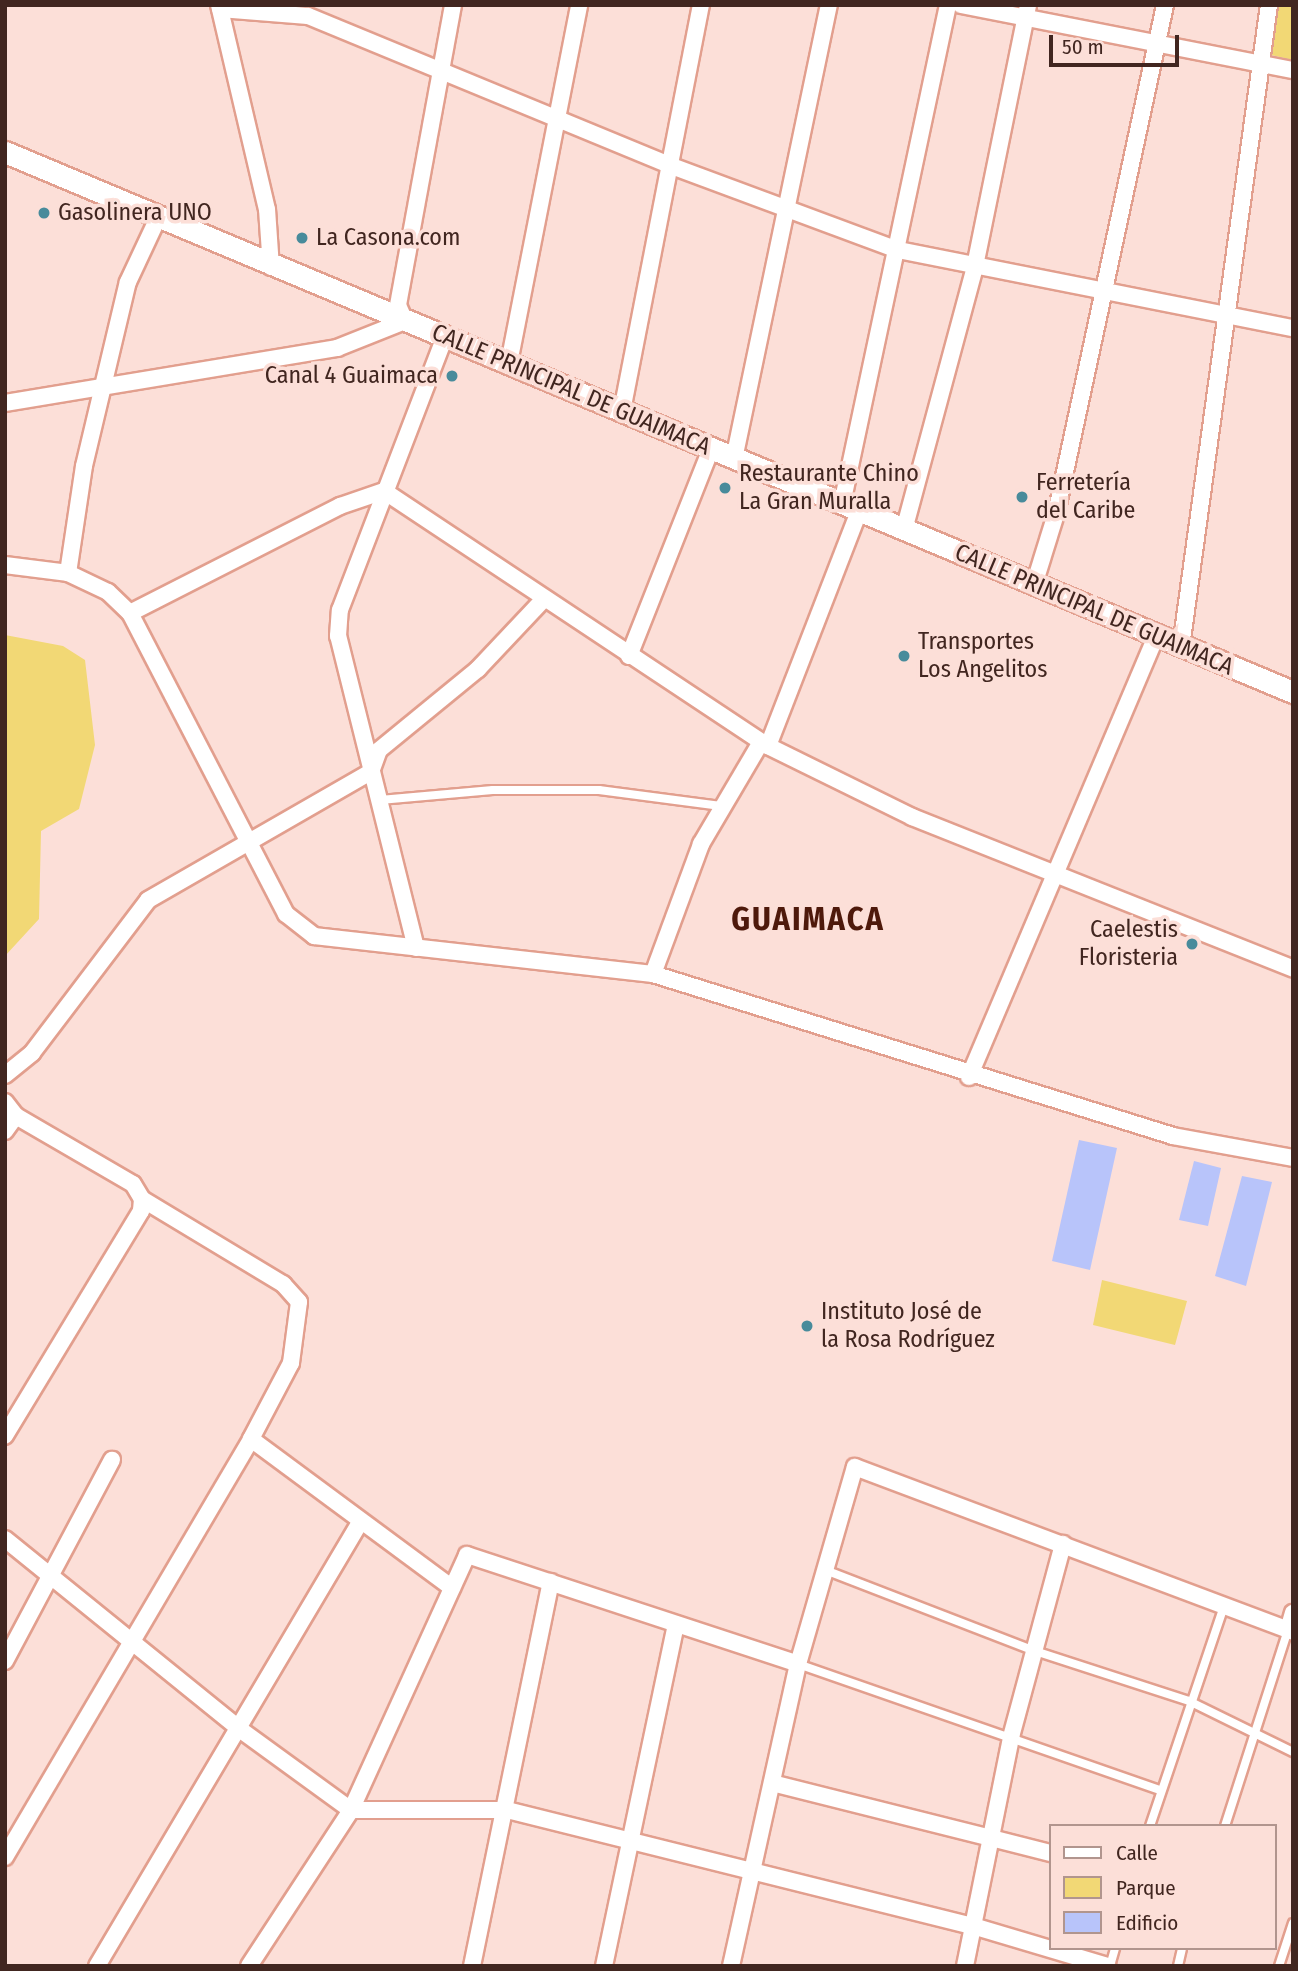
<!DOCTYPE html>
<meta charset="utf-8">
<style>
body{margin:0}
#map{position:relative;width:1298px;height:1971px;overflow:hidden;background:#fcdfd8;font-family:"Fira Sans Condensed",sans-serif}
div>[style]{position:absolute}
.green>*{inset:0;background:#f2d875}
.building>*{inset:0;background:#b8c4fa}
.roads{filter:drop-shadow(2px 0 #e29f8e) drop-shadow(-2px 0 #e29f8e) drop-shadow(0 2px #e29f8e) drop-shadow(0 -2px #e29f8e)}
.service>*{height:8px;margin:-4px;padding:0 4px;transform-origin:4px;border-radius:4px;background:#fff}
.minor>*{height:16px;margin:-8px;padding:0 8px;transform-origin:8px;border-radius:8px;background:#fff}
.secondary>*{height:21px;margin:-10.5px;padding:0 10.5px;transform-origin:10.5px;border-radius:10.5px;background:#fff}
.dots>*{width:19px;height:19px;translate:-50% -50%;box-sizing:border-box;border:4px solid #fcdfd8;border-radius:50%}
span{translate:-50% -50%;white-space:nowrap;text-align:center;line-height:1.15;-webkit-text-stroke:7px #fcdfd8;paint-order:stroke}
.poi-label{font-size:24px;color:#412620}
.left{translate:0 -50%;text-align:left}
.right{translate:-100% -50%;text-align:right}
.street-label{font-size:24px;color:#412620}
.district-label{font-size:32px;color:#4e190b;font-weight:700;letter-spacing:2px}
.frame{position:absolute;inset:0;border:7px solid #412620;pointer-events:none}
.legend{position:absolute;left:1049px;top:1824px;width:228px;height:126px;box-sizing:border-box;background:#fcdfd8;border:2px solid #b1958e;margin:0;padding:9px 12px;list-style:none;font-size:21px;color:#412620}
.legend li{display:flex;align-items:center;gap:14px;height:35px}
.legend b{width:35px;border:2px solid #b1958e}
.scale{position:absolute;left:1049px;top:35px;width:130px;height:32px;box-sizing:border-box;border:4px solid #412620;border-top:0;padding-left:9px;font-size:21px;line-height:24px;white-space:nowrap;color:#412620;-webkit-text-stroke:5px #fcdfd8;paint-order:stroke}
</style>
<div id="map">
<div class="green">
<i style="clip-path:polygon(1279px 5px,1293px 5px,1293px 60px,1271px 55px)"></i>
<i style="clip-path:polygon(5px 635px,63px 646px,85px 660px,95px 745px,79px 809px,41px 831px,39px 919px,5px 956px)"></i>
<i style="clip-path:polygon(1102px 1280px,1187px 1301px,1175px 1345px,1093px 1325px)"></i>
</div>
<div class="building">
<i style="clip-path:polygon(1079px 1140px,1117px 1148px,1090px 1270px,1052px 1261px)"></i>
<i style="clip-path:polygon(1194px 1161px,1221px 1168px,1208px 1226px,1179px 1220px)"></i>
<i style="clip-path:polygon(1242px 1176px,1272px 1182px,1246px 1286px,1215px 1276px)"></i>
</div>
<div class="roads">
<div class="service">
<i style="left:380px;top:800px;width:113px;rotate:-5.1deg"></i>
<i style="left:493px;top:790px;width:106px"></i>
<i style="left:599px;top:790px;width:123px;rotate:7.5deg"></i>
<i style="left:825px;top:1570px;width:225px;rotate:21.1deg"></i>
<i style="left:1035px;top:1651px;width:162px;rotate:18deg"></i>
<i style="left:1189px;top:1701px;width:116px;rotate:26.1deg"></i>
<i style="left:798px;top:1664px;width:383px;rotate:19.2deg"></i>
<i style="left:1150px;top:1826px;width:232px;rotate:-71.4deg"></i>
<i style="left:1225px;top:1826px;width:206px;rotate:-72.2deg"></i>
<i style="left:1110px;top:1966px;width:19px;rotate:-74deg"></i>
<i style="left:1178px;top:1966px;width:18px;rotate:-77deg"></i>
<i style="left:1279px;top:1966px;width:45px;rotate:-72deg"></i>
</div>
<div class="minor">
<i style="left:219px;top:5px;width:210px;rotate:76.8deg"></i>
<i style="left:267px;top:209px;width:58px;rotate:86.1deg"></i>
<i style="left:961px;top:5px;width:338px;rotate:11.1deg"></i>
<i style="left:220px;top:9px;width:88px;rotate:4.5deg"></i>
<i style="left:308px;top:16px;width:391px;rotate:22.4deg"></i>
<i style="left:669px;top:165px;width:244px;rotate:20.4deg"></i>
<i style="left:898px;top:250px;width:403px;rotate:11.2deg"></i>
<i style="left:509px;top:363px;width:365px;rotate:-78.9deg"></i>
<i style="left:5px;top:403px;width:337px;rotate:-9.4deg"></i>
<i style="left:337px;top:348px;width:73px;rotate:-21.7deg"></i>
<i style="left:405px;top:321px;width:17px;rotate:-114deg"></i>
<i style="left:398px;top:305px;width:305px;rotate:-79.6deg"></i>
<i style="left:622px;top:411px;width:414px;rotate:-79deg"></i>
<i style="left:734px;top:459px;width:464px;rotate:-78.2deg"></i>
<i style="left:842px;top:504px;width:510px;rotate:-78.01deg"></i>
<i style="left:904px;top:530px;width:273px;rotate:-74.9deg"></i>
<i style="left:975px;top:266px;width:266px;rotate:-78.5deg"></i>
<i style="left:5px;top:565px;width:64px;rotate:7.2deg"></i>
<i style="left:68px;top:573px;width:44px;rotate:25.4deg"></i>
<i style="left:108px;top:592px;width:30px;rotate:44deg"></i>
<i style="left:130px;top:613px;width:339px;rotate:62.6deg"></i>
<i style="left:286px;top:914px;width:36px;rotate:38deg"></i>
<i style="left:314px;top:936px;width:341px;rotate:6.4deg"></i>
<i style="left:653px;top:974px;width:545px;rotate:17.3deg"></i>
<i style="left:1173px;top:1136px;width:122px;rotate:10.4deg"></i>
<i style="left:68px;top:573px;width:108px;rotate:-81.5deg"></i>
<i style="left:84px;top:466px;width:189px;rotate:-76.6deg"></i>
<i style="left:128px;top:282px;width:68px;rotate:-64.9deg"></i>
<i style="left:1034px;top:585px;width:74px;rotate:-72.8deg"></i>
<i style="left:1056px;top:514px;width:521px;rotate:-77.91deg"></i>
<i style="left:130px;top:613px;width:236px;rotate:-27deg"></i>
<i style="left:340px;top:506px;width:46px;rotate:-18.8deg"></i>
<i style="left:384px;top:491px;width:461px;rotate:33.6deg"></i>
<i style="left:768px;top:746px;width:161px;rotate:26.2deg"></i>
<i style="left:912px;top:817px;width:410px;rotate:21.7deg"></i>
<i style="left:1181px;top:647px;width:648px;rotate:-82.2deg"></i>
<i style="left:629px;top:656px;width:223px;rotate:-68.4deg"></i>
<i style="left:768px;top:746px;width:252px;rotate:-68.8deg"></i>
<i style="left:416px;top:948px;width:322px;rotate:-104deg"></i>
<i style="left:338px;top:636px;width:26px;rotate:-86deg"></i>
<i style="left:340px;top:610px;width:292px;rotate:-69deg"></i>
<i style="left:653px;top:974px;width:139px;rotate:-69.7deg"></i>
<i style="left:701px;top:844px;width:118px;rotate:-59.5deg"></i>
<i style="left:5px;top:1075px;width:35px;rotate:-39deg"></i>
<i style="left:32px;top:1053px;width:192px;rotate:-52.8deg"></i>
<i style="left:148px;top:900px;width:257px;rotate:-29.9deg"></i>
<i style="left:371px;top:772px;width:23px;rotate:-70deg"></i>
<i style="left:379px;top:750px;width:128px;rotate:-39.3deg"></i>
<i style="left:478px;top:669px;width:95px;rotate:-46.7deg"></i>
<i style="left:969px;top:1077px;width:479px;rotate:-67deg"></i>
<i style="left:5px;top:1102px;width:18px;rotate:52deg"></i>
<i style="left:16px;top:1116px;width:135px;rotate:30.2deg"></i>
<i style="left:133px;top:1184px;width:17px;rotate:59deg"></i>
<i style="left:142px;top:1199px;width:12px;rotate:95deg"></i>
<i style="left:141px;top:1211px;width:263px;rotate:121.2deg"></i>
<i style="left:5px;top:1131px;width:19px;rotate:-54deg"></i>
<i style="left:142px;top:1199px;width:165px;rotate:31.1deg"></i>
<i style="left:283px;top:1284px;width:24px;rotate:48deg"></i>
<i style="left:299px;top:1302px;width:62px;rotate:97.5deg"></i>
<i style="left:291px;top:1363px;width:86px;rotate:117.8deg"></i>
<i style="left:5px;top:1539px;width:300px;rotate:39deg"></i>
<i style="left:238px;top:1728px;width:140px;rotate:36deg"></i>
<i style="left:351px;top:1810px;width:156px"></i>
<i style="left:507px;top:1810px;width:480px;rotate:14deg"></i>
<i style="left:973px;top:1926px;width:140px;rotate:16.6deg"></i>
<i style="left:1288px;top:1630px;width:18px;rotate:-74deg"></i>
<i style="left:5px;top:1661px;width:228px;rotate:-62deg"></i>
<i style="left:772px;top:1783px;width:288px;rotate:14.1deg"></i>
<i style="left:5px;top:1857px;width:485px;rotate:-59.5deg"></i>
<i style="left:251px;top:1439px;width:250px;rotate:36.5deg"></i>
<i style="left:97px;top:1966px;width:514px;rotate:-59.34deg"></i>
<i style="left:249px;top:1966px;width:186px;rotate:-56.8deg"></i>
<i style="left:351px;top:1810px;width:280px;rotate:-65.5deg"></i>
<i style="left:467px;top:1555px;width:348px;rotate:18.2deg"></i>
<i style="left:472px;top:1966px;width:392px;rotate:-78.4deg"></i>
<i style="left:604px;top:1966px;width:349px;rotate:-78.1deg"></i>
<i style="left:731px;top:1966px;width:309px;rotate:-77.5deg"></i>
<i style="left:798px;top:1664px;width:205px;rotate:-73.9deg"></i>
<i style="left:855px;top:1467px;width:468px;rotate:20.6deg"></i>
<i style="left:965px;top:1966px;width:234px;rotate:-78.6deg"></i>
<i style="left:1011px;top:1737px;width:200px;rotate:-74.9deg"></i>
</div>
<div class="secondary">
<i style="left:5px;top:152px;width:1397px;rotate:22.75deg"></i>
</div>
</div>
<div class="dots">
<i style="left:44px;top:213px;background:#488b9b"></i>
<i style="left:302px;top:238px;background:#488b9b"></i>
<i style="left:452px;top:376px;background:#488b9b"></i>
<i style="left:725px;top:488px;background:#488b9b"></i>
<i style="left:1022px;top:497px;background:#488b9b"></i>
<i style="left:904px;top:656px;background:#488b9b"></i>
<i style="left:1192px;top:944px;background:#488b9b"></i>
<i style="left:807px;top:1326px;background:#488b9b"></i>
</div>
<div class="poi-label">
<span class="left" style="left:58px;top:213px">Gasolinera UNO</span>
<span class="left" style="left:316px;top:238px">La Casona.com</span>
<span class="right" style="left:438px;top:376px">Canal 4 Guaimaca</span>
<span class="left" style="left:739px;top:488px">Restaurante Chino<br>La Gran Muralla</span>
<span class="left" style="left:1036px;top:497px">Ferretería<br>del Caribe</span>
<span class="left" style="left:918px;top:656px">Transportes<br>Los Angelitos</span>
<span class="right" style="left:1178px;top:944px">Caelestis<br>Floristeria</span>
<span class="left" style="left:821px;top:1326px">Instituto José de<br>la Rosa Rodríguez</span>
</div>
<div class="street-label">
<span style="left:571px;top:390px;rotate:23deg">CALLE PRINCIPAL DE GUAIMACA</span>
<span style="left:1094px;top:610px;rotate:23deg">CALLE PRINCIPAL DE GUAIMACA</span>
</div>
<div class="district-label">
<span style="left:808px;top:919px">GUAIMACA</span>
</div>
<div class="frame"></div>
<ul class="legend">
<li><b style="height:9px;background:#fff"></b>Calle</li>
<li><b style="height:19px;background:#f2d875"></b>Parque</li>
<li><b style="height:19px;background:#b8c4fa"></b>Edificio</li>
</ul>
<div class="scale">50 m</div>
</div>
